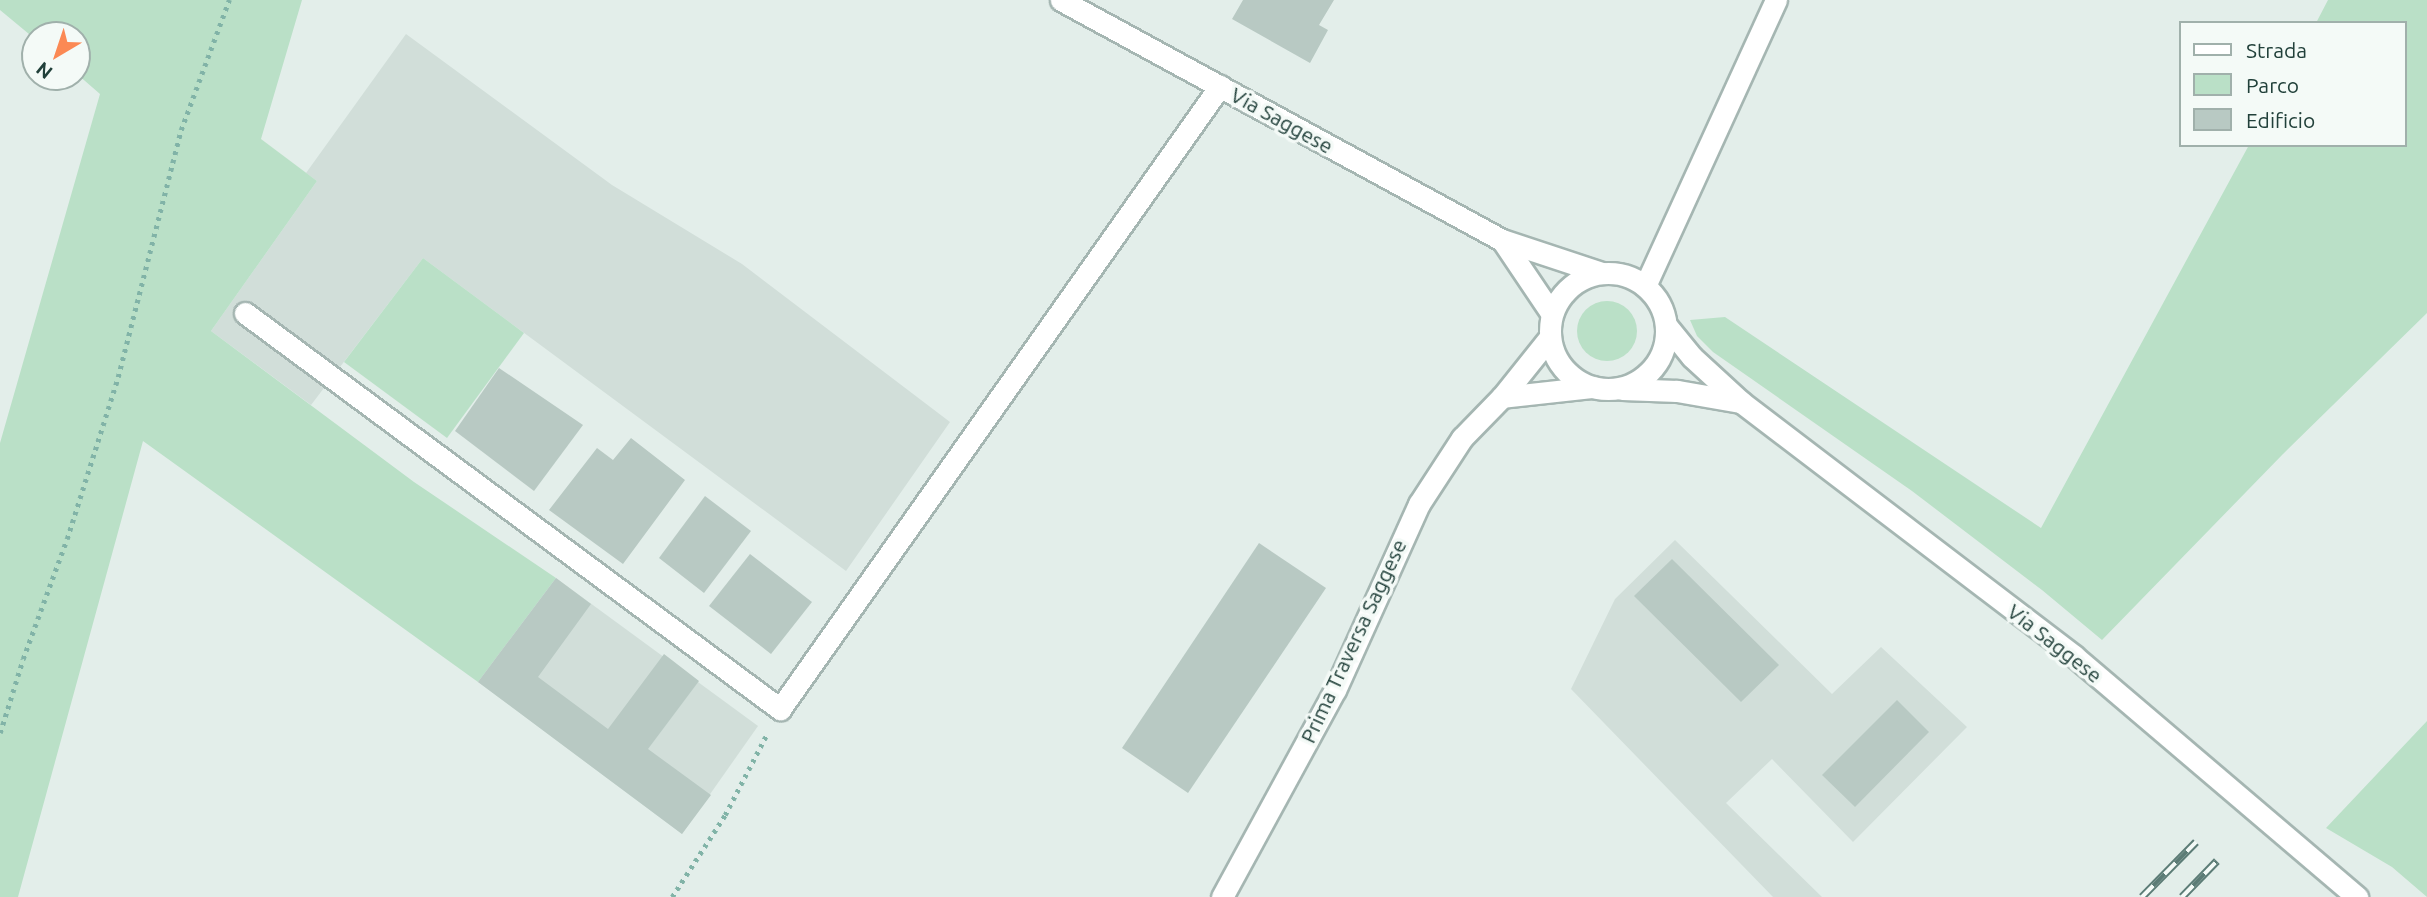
<!DOCTYPE html>
<style>
body{margin:0}
#map{position:relative;width:2427px;height:897px;overflow:hidden;background:#e3eeea;font-family:Ubuntu,sans-serif}
div>[style]{position:absolute}
.built>*{inset:0;background:#d1ded9}
.green>*{inset:0;background:#bae0c7}
.round{border-radius:50%}
.building>*{inset:0;background:#b8c9c3}
.path>*{height:4.5px;margin-top:-2.25px;transform-origin:0;background:repeating-linear-gradient(90deg,#81b3a7 0 3.5px,transparent 0 8.5px)}
.roads{filter:drop-shadow(2px 0 #a5b6b2) drop-shadow(-2px 0 #a5b6b2) drop-shadow(0 2px #a5b6b2) drop-shadow(0 -2px #a5b6b2)}
.lane>*{height:21px;margin:-10.5px;padding:0 10.5px;transform-origin:10.5px;border-radius:10.5px;background:#fff}
.street>*{height:21px;margin:-10.5px;padding:0 10.5px;transform-origin:10.5px;border-radius:10.5px;background:#fff}
.secondary>*{height:21px;margin:-10.5px;padding:0 10.5px;transform-origin:10.5px;border-radius:10.5px;background:#fff}
.secondary>.ring{margin:-10.5px;padding:0;box-sizing:content-box;background:none;border:21px solid #fff;border-radius:50%}
.rail>*{height:8px;margin-top:-4px;transform-origin:0;background:repeating-linear-gradient(90deg,#f4faf7 0 16px,#5c7c76 0 32px);box-sizing:border-box;border-block:2px solid #5c7c76}
span{translate:-50% -50%;white-space:nowrap;text-align:center;line-height:1.15;-webkit-text-stroke:7px #f4faf7;paint-order:stroke}
.street-label{font-size:21px;color:#21403a}
.legend{position:absolute;left:2179px;top:21px;width:228px;height:126px;box-sizing:border-box;background:#f4faf7;border:2px solid #a0b0ab;margin:0;padding:9px 12px;list-style:none;font-size:21px;color:#21403a}
.legend li{display:flex;align-items:center;gap:14px;height:35px}
.legend b{width:35px;border:2px solid #a0b0ab}
.north{position:absolute;left:21px;top:21px;width:70px;height:70px;box-sizing:border-box;background:#f4faf7;border:2px solid #a0b0ab;border-radius:50%;rotate:219deg;font-size:19px;font-weight:700;line-height:28px;text-align:center;color:#21403a}
.north::after{content:'';display:block;margin:auto;width:24px;height:32px;background:#fb8954;clip-path:polygon(50% 0,100% 100%,50% 72%,0 100%)}
</style>
<div id="map">
<div class="built">
<i style="clip-path:polygon(406px 34px,612px 185px,742px 264px,950px 422px,846px 571px,423px 258px,311px 405px,211px 331px,317px 181px,306px 173px)"></i>
<i style="clip-path:polygon(1675px 540px,1832px 694px,1881px 647px,1967px 727px,1853px 842px,1772px 759px,1726px 803px,1822px 897px,1773px 897px,1571px 689px,1615px 599px)"></i>
<i style="clip-path:polygon(556px 578px,758px 726px,682px 834px,478px 682px)"></i>
</div>
<div class="green">
<i style="clip-path:polygon(0 0,302px 0,261px 139px,317px 181px,211px 331px,414px 482px,556px 578px,478px 682px,143px 441px,18px 897px,0 897px,0 443px,100px 94px,77px 74px,77px 35px,35px 35px,35px 39px,0 10px)"></i>
<i style="clip-path:polygon(2328px 0,2427px 0,2427px 313px,2283px 454px,2102px 640px,2042px 590px,1912px 491px,1713px 352px,1697px 336px,1690px 320px,1725px 317px,2041px 528px,2249px 145px,2404px 145px,2404px 23px,2316px 23px)"></i>
<i style="clip-path:polygon(423px 258px,524px 333px,447px 438px,344px 362px)"></i>
<i class="round" style="left:1577px;top:301px;width:60px;height:60px"></i>
<i style="clip-path:polygon(2427px 721px,2427px 897px,2392px 867px,2326px 828px)"></i>
</div>
<div class="building">
<i style="clip-path:polygon(1243px 0,1334px 0,1319px 25px,1328px 30px,1310px 63px,1232px 19px)"></i>
<i style="clip-path:polygon(499px 368px,583px 425px,534px 491px,455px 431px)"></i>
<i style="clip-path:polygon(631px 438px,685px 480px,623px 564px,549px 510px,597px 448px,613px 460px)"></i>
<i style="clip-path:polygon(705px 496px,751px 531px,704px 593px,659px 558px)"></i>
<i style="clip-path:polygon(1259px 543px,1326px 588px,1188px 793px,1122px 748px)"></i>
<i style="clip-path:polygon(750px 554px,812px 602px,771px 654px,709px 606px)"></i>
<i style="clip-path:polygon(1672px 559px,1779px 665px,1741px 702px,1634px 596px)"></i>
<i style="clip-path:polygon(556px 578px,591px 604px,538px 677px,608px 729px,664px 654px,699px 681px,648px 749px,711px 795px,682px 834px,478px 682px)"></i>
<i style="clip-path:polygon(1897px 700px,1929px 732px,1855px 807px,1822px 775px)"></i>
</div>
<div class="path">
<i style="left:0;top:733px;width:77px;rotate:-72.7deg"></i>
<i style="left:23px;top:659px;width:128px;rotate:-69.9deg"></i>
<i style="left:67px;top:539px;width:170px;rotate:-72.5deg"></i>
<i style="left:118px;top:377px;width:255px;rotate:-75.7deg"></i>
<i style="left:181px;top:130px;width:139px;rotate:-69.7deg"></i>
<i style="left:672px;top:897px;width:98px;rotate:-57.1deg"></i>
<i style="left:725px;top:815px;width:91px;rotate:-62.6deg"></i>
</div>
<div class="roads">
<div class="lane">
<i style="left:1502px;top:397px;width:91px;rotate:-6.3deg"></i>
<i style="left:1222px;top:897px;width:236px;rotate:-61.4deg"></i>
<i style="left:1335px;top:690px;width:204px;rotate:-65.7deg"></i>
<i style="left:1419px;top:504px;width:79px;rotate:-56.9deg"></i>
<i style="left:1462px;top:438px;width:57px;rotate:-45.7deg"></i>
<i style="left:1502px;top:397px;width:77px;rotate:-51.3deg"></i>
</div>
<div class="street">
<i style="left:1645px;top:286px;width:315px;rotate:-65.4deg"></i>
<i style="left:245px;top:313px;width:666px;rotate:36.51deg"></i>
<i style="left:780px;top:709px;width:763px;rotate:-54.77deg"></i>
</div>
<div class="secondary">
<i style="left:1061px;top:0;width:502px;rotate:28.56deg"></i>
<i style="left:1502px;top:240px;width:105px;rotate:18.3deg"></i>
<i style="left:1502px;top:240px;width:89px;rotate:56deg"></i>
<i class="ring" style="left:1550px;top:273px;width:95px;height:95px"></i>
<i style="left:1666px;top:325px;width:41px;rotate:50.9deg"></i>
<i style="left:1692px;top:357px;width:67px;rotate:42.6deg"></i>
<i style="left:1741px;top:402px;width:419px;rotate:37.3deg"></i>
<i style="left:2074px;top:656px;width:372px;rotate:40.4deg"></i>
<i style="left:1622px;top:389px;width:55px;rotate:2.1deg"></i>
<i style="left:1677px;top:391px;width:65px;rotate:9.8deg"></i>
</div>
</div>
<div class="rail">
<i style="left:2142px;top:897px;width:77px;rotate:-45.5deg"></i>
<i style="left:2182px;top:897px;width:50px;rotate:-45.8deg"></i>
</div>
<div class="street-label">
<span style="left:1282px;top:120px;rotate:29deg">Via Saggese</span>
<span style="left:1353px;top:641px;rotate:-65deg">Prima Traversa Saggese</span>
<span style="left:2055px;top:643px;rotate:38deg">Via Saggese</span>
</div>
<ul class="legend">
<li><b style="height:9px;background:#fff"></b>Strada</li>
<li><b style="height:19px;background:#bae0c7"></b>Parco</li>
<li><b style="height:19px;background:#b8c9c3"></b>Edificio</li>
</ul>
<div class="north">N</div>
</div>
